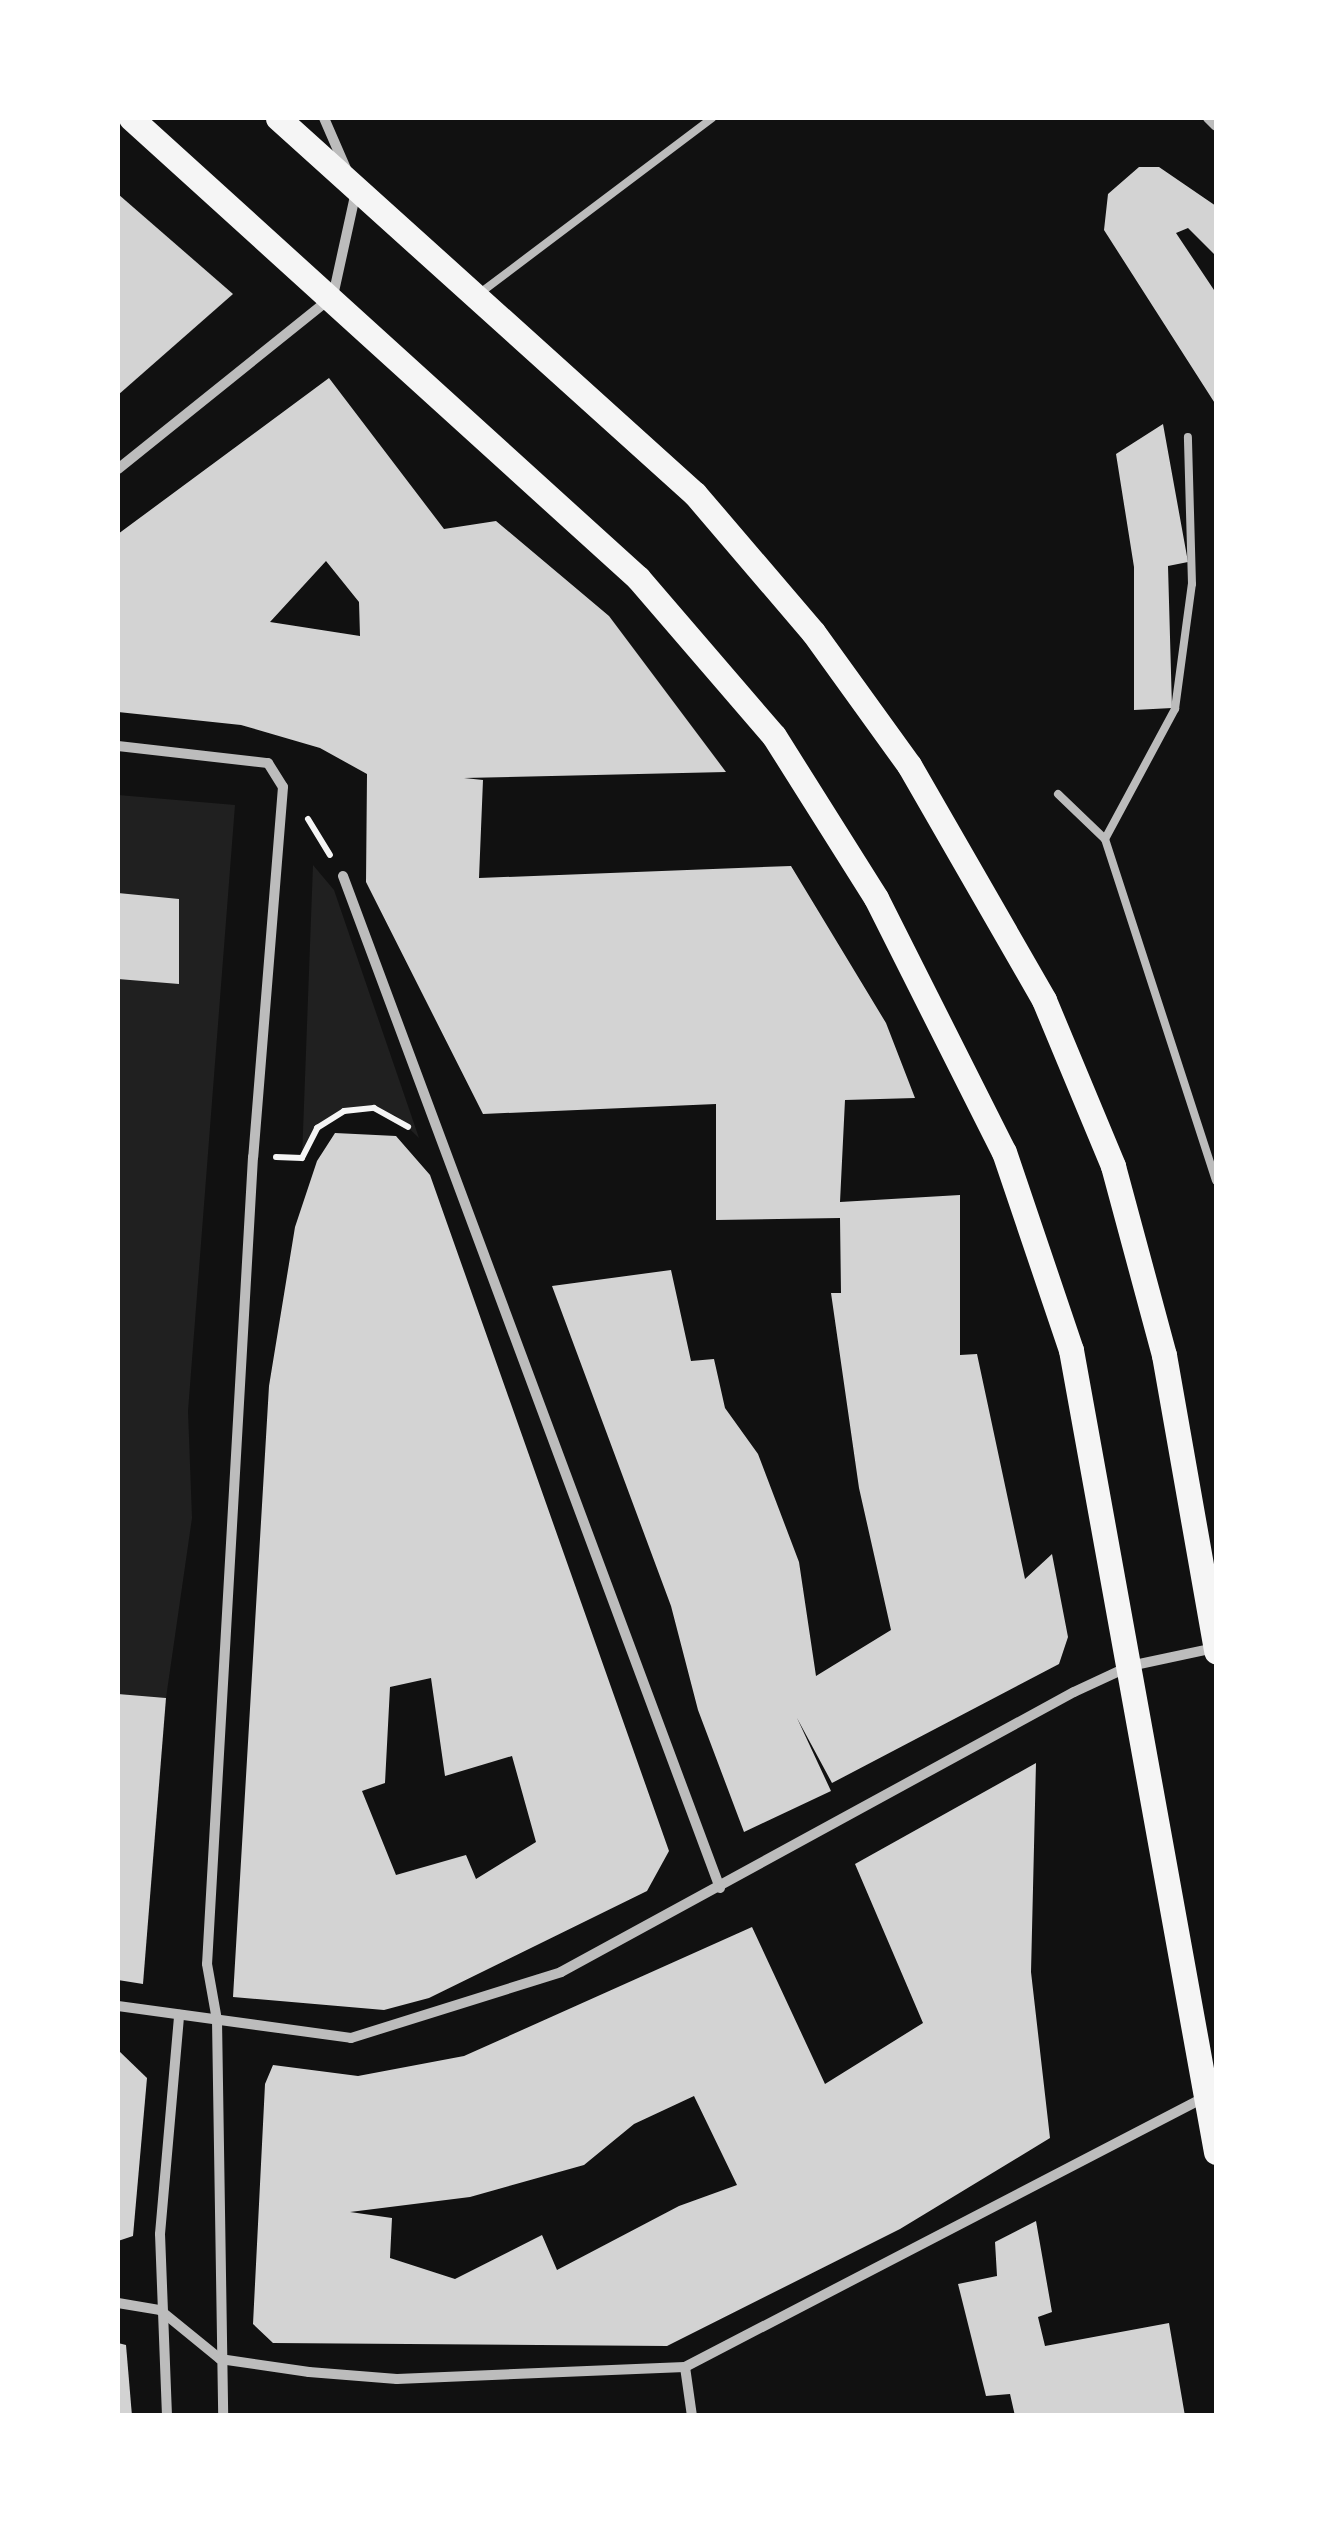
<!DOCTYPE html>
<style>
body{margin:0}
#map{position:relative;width:1334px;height:2533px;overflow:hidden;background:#111;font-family:"Fira Sans Condensed",sans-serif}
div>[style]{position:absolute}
.green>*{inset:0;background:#202020}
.building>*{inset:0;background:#d3d3d3}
.path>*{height:6px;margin:-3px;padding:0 3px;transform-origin:3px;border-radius:3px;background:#f5f5f5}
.service>*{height:8px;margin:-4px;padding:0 4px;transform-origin:4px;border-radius:4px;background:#bcbcbc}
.minor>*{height:10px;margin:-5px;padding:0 5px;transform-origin:5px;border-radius:5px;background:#bcbcbc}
.primary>*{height:25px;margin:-12.5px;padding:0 12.5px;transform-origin:12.5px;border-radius:12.5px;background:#f5f5f5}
span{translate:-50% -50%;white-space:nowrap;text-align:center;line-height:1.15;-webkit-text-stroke:10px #fff;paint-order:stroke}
.frame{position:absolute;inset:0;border:120px solid #fff;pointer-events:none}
</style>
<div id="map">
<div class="green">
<i style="clip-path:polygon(118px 795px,235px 805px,188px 1411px,192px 1518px,166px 1698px,118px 1694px)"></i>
<i style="clip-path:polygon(313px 865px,334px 890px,419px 1138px,395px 1115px,355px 1109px,318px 1128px,302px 1158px)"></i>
</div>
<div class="building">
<i style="clip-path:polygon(1139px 167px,1159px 167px,1216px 206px,1216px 256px,1188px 228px,1176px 233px,1216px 293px,1216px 405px,1104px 230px,1108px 194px)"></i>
<i style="clip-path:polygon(118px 194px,233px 294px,118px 395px)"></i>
<i style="clip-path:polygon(evenodd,329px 378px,444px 529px,496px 521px,609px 616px,726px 772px,464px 778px,483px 780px,479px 878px,791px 866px,886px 1023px,915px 1098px,845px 1100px,840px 1202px,960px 1195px,960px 1355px,977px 1354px,1025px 1579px,1052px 1554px,1068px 1637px,1059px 1664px,832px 1783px,797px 1718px,831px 1791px,744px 1832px,698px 1710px,671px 1606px,552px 1286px,671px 1270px,691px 1361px,714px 1359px,725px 1408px,758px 1454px,799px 1562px,816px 1676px,891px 1630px,859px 1488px,831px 1293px,841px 1293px,840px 1218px,716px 1220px,716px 1104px,483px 1114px,366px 882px,367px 774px,320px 748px,241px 725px,118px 712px,118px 534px,329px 378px,326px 561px,359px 602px,360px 636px,270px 622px,326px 561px)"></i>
<i style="clip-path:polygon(1163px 424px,1188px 562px,1168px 566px,1172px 708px,1134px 710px,1134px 567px,1116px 454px)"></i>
<i style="clip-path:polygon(118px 893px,179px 899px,179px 984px,118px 979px)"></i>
<i style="clip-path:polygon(evenodd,335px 1133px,396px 1136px,430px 1175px,669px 1851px,647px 1891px,429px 1998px,384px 2010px,233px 1997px,269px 1386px,295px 1227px,317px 1161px,335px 1133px,431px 1678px,445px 1776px,512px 1756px,536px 1842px,476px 1879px,466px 1855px,396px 1875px,362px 1791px,385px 1783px,390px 1687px,431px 1678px)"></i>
<i style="clip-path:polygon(118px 1694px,166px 1698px,143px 1984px,118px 1980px)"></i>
<i style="clip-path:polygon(evenodd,1036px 1763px,1031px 1972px,1050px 2138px,900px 2229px,667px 2346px,273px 2343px,253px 2324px,265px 2084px,273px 2065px,358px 2076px,464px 2056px,752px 1927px,825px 2084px,923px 2023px,855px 1864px,1036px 1763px,694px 2096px,737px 2185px,679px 2206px,557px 2270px,542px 2235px,455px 2279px,390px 2258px,392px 2218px,350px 2212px,470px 2197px,584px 2165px,634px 2124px,694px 2096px)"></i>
<i style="clip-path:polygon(118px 2050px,147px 2078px,133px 2236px,118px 2241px)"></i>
<i style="clip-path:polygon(1036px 2221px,1052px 2312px,1038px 2317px,1045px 2346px,1169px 2323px,1185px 2416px,1015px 2416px,1010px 2394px,986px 2396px,958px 2284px,997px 2276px,995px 2242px)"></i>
<i style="clip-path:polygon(118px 2343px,126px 2345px,132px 2416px,118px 2416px)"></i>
</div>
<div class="path">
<i style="left:308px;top:819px;width:42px;rotate:58.6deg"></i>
<i style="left:276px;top:1157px;width:26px;rotate:2deg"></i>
<i style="left:302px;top:1158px;width:34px;rotate:-63deg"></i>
<i style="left:317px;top:1128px;width:32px;rotate:-32deg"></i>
<i style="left:344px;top:1111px;width:30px;rotate:-6deg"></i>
<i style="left:374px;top:1108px;width:39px;rotate:29deg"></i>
</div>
<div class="service">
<i style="left:480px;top:293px;width:291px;rotate:-37deg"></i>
<i style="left:1058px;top:794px;width:65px;rotate:43.8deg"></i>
<i style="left:1105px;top:839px;width:359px;rotate:72deg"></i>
<i style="left:1105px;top:839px;width:148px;rotate:-61.7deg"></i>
<i style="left:1175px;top:709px;width:126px;rotate:-82.3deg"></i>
<i style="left:1192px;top:584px;width:147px;rotate:-91.6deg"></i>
</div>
<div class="minor">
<i style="left:324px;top:118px;width:58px;rotate:66.5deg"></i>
<i style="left:1208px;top:118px;width:11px;rotate:45deg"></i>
<i style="left:118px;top:469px;width:276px;rotate:-38.8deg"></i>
<i style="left:333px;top:296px;width:107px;rotate:-77.6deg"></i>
<i style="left:118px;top:746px;width:151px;rotate:6.5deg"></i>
<i style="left:268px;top:763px;width:28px;rotate:58deg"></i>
<i style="left:283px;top:787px;width:371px;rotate:94.6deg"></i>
<i style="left:253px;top:1157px;width:808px;rotate:93.26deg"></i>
<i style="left:207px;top:1964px;width:57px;rotate:79.9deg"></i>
<i style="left:217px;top:2020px;width:396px;rotate:89.1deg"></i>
<i style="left:343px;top:876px;width:1080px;rotate:69.57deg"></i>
<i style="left:118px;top:2006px;width:235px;rotate:7.8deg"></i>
<i style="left:351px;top:2038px;width:220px;rotate:-17.4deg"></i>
<i style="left:561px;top:1972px;width:584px;rotate:-28.63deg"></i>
<i style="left:1074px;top:1692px;width:62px;rotate:-24.9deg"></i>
<i style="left:1130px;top:1666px;width:87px;rotate:-12deg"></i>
<i style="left:118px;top:2303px;width:43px;rotate:9.5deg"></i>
<i style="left:160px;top:2310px;width:77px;rotate:39.2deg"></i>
<i style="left:220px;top:2359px;width:90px;rotate:8.3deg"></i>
<i style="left:309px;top:2372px;width:88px;rotate:4.5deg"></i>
<i style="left:397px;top:2379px;width:288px;rotate:-2.4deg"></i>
<i style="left:685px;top:2367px;width:586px;rotate:-27.44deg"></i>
<i style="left:685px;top:2367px;width:49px;rotate:81.9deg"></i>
<i style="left:167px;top:2416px;width:182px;rotate:-92.2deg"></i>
<i style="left:160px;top:2234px;width:220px;rotate:-85deg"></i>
</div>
<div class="primary">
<i style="left:131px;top:118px;width:685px;rotate:42.22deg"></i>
<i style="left:638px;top:578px;width:208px;rotate:49.3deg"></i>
<i style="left:774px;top:736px;width:191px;rotate:57.8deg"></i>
<i style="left:876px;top:898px;width:284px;rotate:63.3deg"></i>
<i style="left:1004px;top:1152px;width:209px;rotate:71.3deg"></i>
<i style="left:1071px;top:1350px;width:815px;rotate:79.75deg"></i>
<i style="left:278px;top:118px;width:561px;rotate:42.04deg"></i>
<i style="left:695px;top:494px;width:182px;rotate:49.5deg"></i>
<i style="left:813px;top:632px;width:164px;rotate:54.2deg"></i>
<i style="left:909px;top:765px;width:271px;rotate:60.1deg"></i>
<i style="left:1044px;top:1000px;width:180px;rotate:67.4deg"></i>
<i style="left:1113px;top:1166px;width:196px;rotate:74.9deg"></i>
<i style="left:1164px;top:1355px;width:301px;rotate:80deg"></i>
</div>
<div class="frame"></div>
</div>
